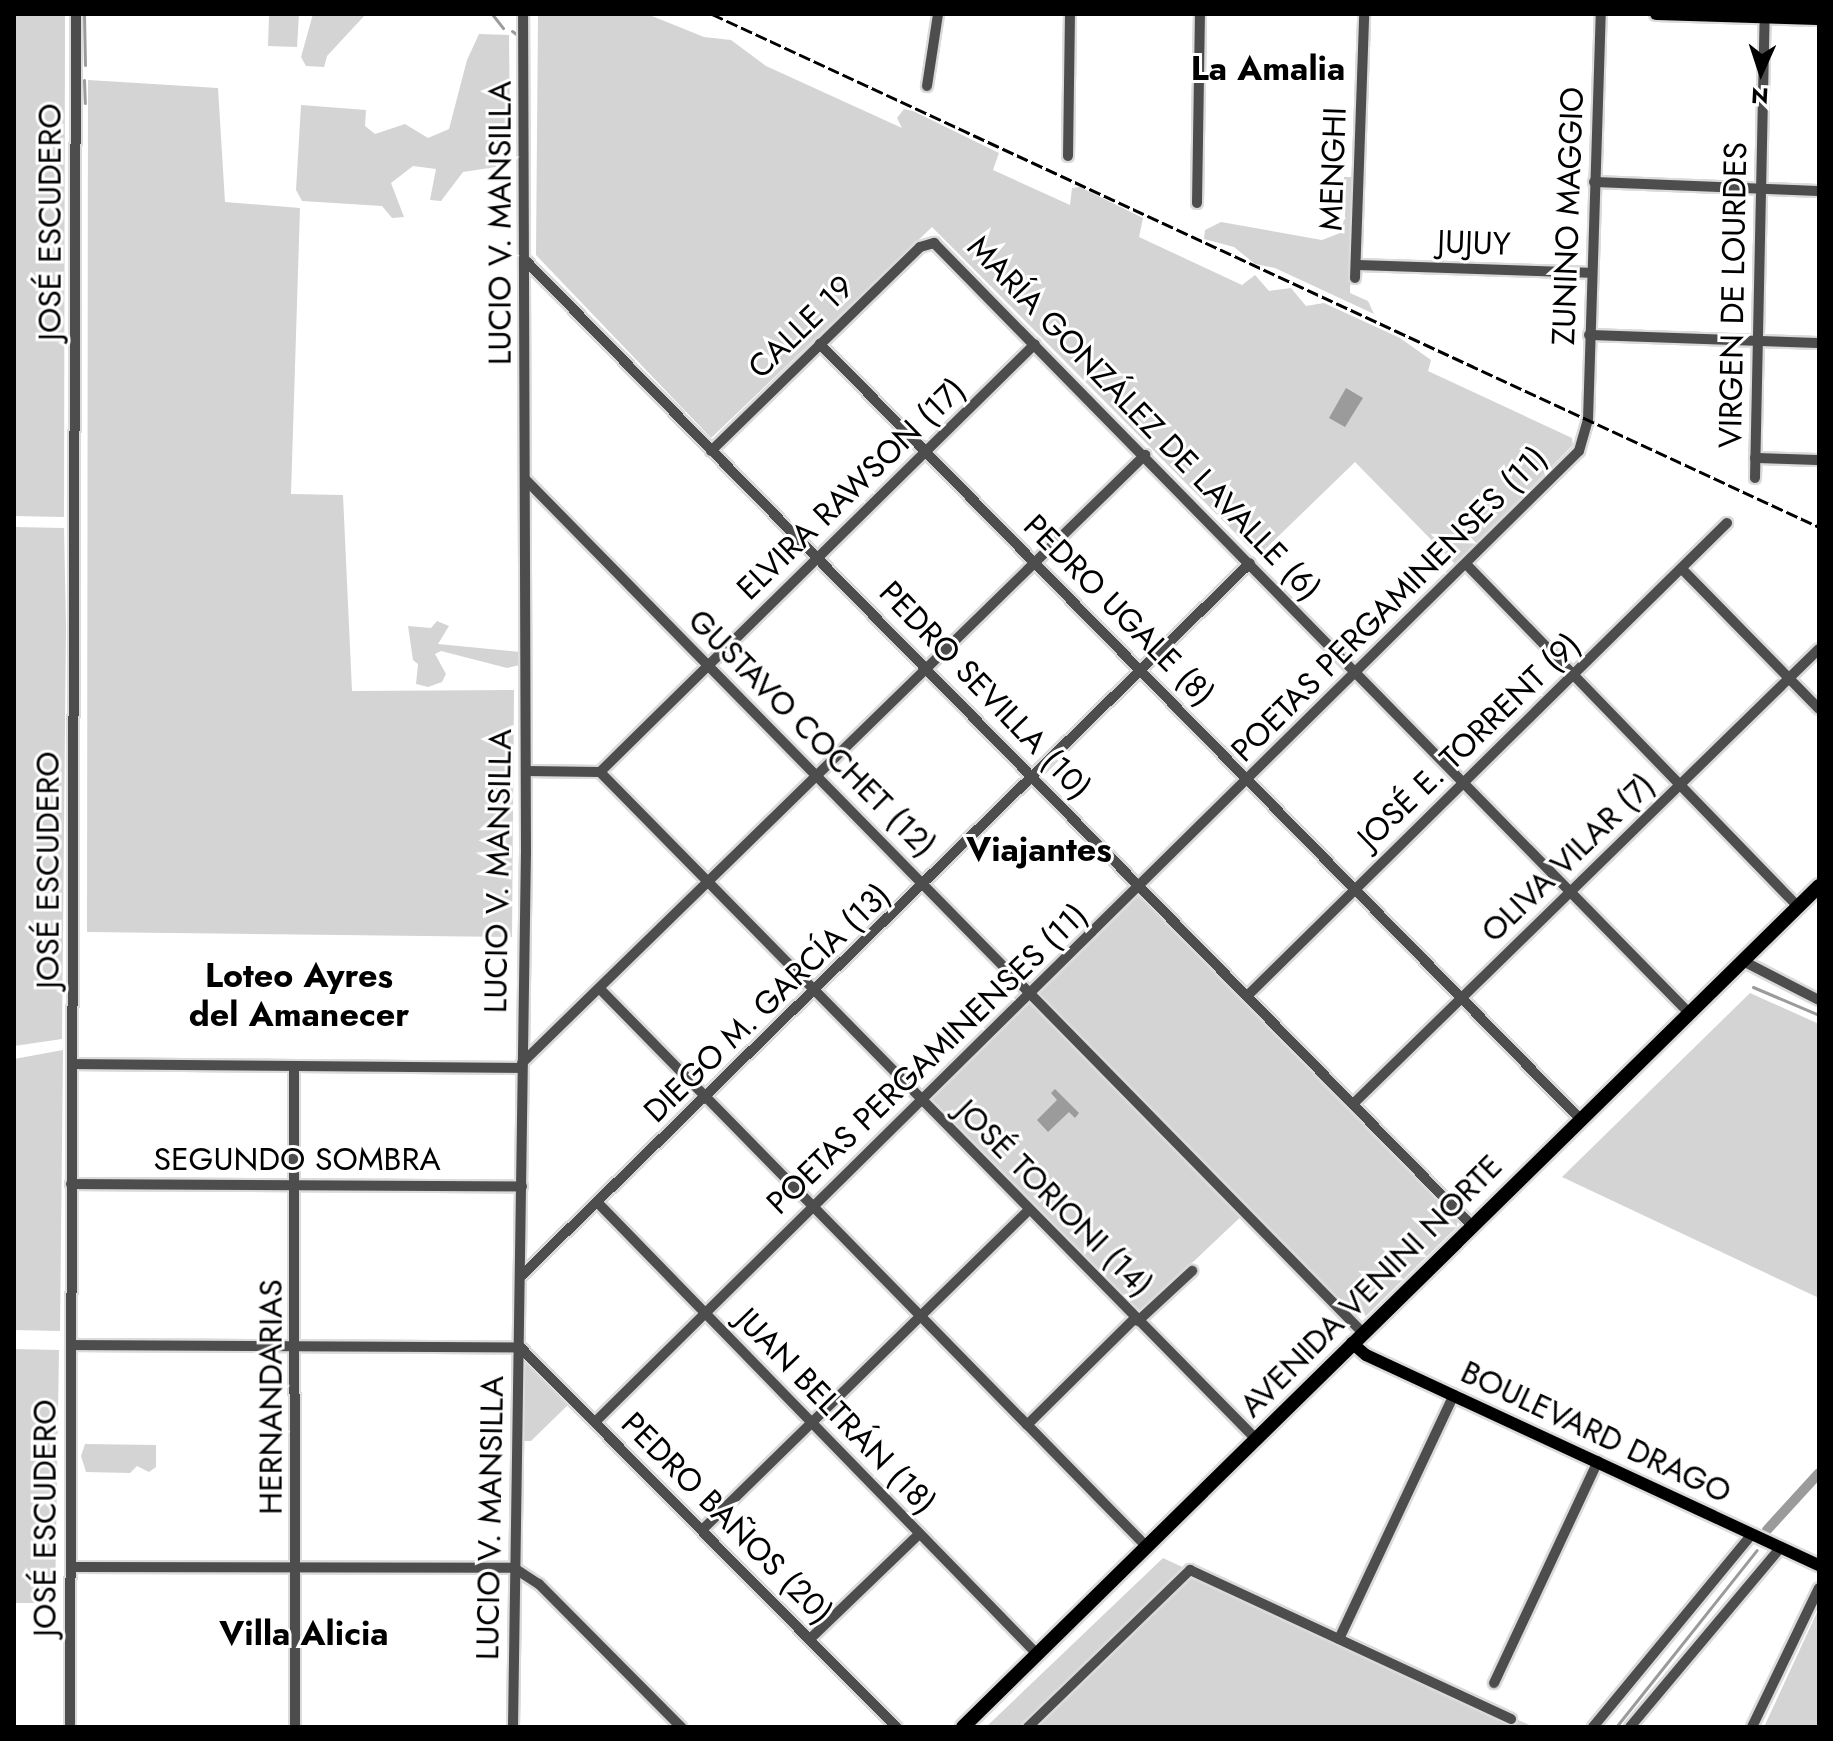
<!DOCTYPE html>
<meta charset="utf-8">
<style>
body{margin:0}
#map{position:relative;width:1833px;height:1741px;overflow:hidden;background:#fff;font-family:Jost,sans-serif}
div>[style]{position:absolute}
.green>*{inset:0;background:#d4d4d4}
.water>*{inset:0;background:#9b9b9b}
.stream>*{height:3px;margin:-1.5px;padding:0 1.5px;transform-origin:1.5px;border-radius:1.5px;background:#9b9b9b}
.canal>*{height:10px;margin:-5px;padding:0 5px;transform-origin:5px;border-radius:5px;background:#9b9b9b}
.roads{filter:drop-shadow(2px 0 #dbdbdb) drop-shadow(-2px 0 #dbdbdb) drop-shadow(0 2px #dbdbdb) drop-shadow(0 -2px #dbdbdb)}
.minor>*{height:10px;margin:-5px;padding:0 5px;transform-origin:5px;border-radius:5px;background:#4d4d4d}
.major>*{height:12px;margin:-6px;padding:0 6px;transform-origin:6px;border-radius:6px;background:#000}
.highway>*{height:14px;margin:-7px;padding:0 7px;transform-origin:7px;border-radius:7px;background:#000}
.rail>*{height:3px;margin-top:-1.5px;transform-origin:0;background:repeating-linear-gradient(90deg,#000 0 12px,transparent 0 16px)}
span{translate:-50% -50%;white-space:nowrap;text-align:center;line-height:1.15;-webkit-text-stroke:6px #fff;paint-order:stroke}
.street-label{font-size:32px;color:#000}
.neighbourhood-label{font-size:34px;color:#000;font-weight:700}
.frame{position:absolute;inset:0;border:16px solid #000;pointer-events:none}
.north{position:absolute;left:1721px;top:32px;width:80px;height:80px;-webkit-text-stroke:6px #fff;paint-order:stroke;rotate:183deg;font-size:22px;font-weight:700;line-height:32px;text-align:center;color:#000}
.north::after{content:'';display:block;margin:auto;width:28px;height:36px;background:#000;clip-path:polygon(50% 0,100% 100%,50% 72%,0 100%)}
</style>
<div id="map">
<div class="green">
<i style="clip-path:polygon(14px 14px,65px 14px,64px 517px,14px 516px)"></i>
<i style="clip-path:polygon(269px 14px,299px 14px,297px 47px,268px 46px)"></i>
<i style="clip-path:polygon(313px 14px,366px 14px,327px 56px,324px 67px,306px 66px,301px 57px)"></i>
<i style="clip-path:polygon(538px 14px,647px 14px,704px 37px,731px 40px,766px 66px,902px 128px,897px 118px,904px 109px,913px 111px,999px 153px,993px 170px,1070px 205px,1072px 188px,1080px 187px,1143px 218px,1139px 237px,1242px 285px,1255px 275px,1269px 291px,1291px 288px,1306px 306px,1324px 303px,1400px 338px,1431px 360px,1428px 371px,1572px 438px,1573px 445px,1455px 564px,1355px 462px,1258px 556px,932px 227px,711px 438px,536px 255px)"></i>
<i style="clip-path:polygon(479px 34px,509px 35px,510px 129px,496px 167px,463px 172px,441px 201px,430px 200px,436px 169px,413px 166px,391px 183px,404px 217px,392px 218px,382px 206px,302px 201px,296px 190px,301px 105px,366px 110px,365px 126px,375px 134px,405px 124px,428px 138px,449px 129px,467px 60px)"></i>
<i style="clip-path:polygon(88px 80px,218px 88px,225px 202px,300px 208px,291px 494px,343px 495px,352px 691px,514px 690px,512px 937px,87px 932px)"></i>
<i style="clip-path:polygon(1344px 177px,1353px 177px,1350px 293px,1368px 301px,1374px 314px,1275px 268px,1255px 264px,1234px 247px,1204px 239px,1205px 230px,1221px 222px,1322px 240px,1340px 233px,1345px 217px)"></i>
<i style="clip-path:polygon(14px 527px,64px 528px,66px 626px,62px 1039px,14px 1046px)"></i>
<i style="clip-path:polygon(437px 621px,449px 626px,438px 644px,520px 652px,520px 665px,507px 668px,441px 651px,435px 654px,446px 674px,442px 682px,428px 687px,416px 684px,418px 664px,413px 660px,408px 626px,431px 628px)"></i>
<i style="clip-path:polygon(1143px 896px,1458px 1218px,1457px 1227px,1366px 1316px,1352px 1315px,1248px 1210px,1138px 1314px,931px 1103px,932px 1096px,1135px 898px)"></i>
<i style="clip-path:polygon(1750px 993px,1819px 1024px,1819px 1298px,1562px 1177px)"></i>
<i style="clip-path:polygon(63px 1050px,60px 1331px,14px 1330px,14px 1059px)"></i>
<i style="clip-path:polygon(14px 1349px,59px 1350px,55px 1603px,14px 1603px)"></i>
<i style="clip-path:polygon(528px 1362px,570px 1403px,531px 1441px,522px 1441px,523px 1365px)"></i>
<i style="clip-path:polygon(85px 1444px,156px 1445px,156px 1467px,149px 1472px,137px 1466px,130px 1473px,86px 1472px,81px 1456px)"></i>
<i style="clip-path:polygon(1163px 1558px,1339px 1640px,1534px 1727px,986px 1727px)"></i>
<i style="clip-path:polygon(1819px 1608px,1819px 1727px,1764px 1727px)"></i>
</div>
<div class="water">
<i style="clip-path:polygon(1346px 388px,1363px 398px,1345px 427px,1329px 418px)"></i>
<i style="clip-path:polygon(1055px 1089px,1079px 1113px,1075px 1118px,1069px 1112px,1048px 1132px,1037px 1120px,1057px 1100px,1051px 1093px)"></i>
</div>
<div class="stream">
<i style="left:84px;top:14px;width:51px;rotate:88.9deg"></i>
<i style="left:492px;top:14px;width:18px;rotate:52deg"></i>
<i style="left:512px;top:31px;width:9px;rotate:36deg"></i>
<i style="left:84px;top:80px;width:23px;rotate:88deg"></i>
<i style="left:1753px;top:987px;width:72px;rotate:23deg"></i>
<i style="left:1616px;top:1727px;width:226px;rotate:-51.5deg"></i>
</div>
<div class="canal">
<i style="left:1767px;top:1530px;width:77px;rotate:-47.6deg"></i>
</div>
<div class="roads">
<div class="minor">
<i style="left:927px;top:86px;width:73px;rotate:-81.3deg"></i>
<i style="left:1068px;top:156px;width:142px;rotate:-89.2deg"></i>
<i style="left:1594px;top:182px;width:225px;rotate:2.3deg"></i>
<i style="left:1197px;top:203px;width:189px;rotate:-89.1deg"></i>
<i style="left:527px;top:262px;width:1350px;rotate:45.57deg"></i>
<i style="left:1356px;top:265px;width:235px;rotate:1.9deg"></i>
<i style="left:1355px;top:278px;width:264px;rotate:-88deg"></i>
<i style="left:1589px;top:335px;width:230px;rotate:2deg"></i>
<i style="left:820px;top:344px;width:1087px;rotate:45.56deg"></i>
<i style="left:711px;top:451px;width:292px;rotate:-44.3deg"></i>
<i style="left:920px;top:247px;width:15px;rotate:-16deg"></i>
<i style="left:934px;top:243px;width:1078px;rotate:45.56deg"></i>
<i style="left:1755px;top:458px;width:64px;rotate:1.8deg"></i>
<i style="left:1755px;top:478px;width:460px;rotate:-88.8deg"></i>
<i style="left:526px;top:480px;width:1195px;rotate:45.54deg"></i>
<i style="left:1466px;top:564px;width:477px;rotate:45.9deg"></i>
<i style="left:1682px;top:569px;width:196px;rotate:45.6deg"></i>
<i style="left:526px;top:771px;width:74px;rotate:0.8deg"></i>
<i style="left:600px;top:772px;width:936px;rotate:45.48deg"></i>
<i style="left:600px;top:772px;width:610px;rotate:-44.54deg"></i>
<i style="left:1743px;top:961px;width:85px;rotate:27.2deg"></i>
<i style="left:600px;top:989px;width:780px;rotate:45.57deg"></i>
<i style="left:1247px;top:996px;width:674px;rotate:-44.58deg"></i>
<i style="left:522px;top:1063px;width:871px;rotate:-44.3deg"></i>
<i style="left:73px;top:1064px;width:449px;rotate:0.5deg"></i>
<i style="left:294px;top:1067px;width:660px;rotate:89.91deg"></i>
<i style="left:1353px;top:1104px;width:651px;rotate:-44.32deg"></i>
<i style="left:71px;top:1184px;width:451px;rotate:0.3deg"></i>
<i style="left:598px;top:1203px;width:629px;rotate:45.77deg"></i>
<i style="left:522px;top:1275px;width:1018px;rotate:-44.36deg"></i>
<i style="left:1138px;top:1321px;width:74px;rotate:-42.8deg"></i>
<i style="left:71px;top:1345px;width:449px;rotate:0.3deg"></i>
<i style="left:520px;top:1347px;width:535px;rotate:45.3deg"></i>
<i style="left:595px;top:1422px;width:1382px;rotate:-44.62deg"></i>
<i style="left:1579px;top:451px;width:32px;rotate:-74deg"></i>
<i style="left:1588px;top:420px;width:406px;rotate:-88.2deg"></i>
<i style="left:1027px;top:1425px;width:152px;rotate:-44.7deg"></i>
<i style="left:702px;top:1530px;width:458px;rotate:-44.4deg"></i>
<i style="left:72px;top:1567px;width:442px;rotate:0.1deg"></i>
<i style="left:514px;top:1568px;width:30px;rotate:33deg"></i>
<i style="left:539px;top:1584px;width:202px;rotate:45.2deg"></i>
<i style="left:810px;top:1639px;width:151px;rotate:-43.9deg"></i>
<i style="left:1339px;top:1639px;width:270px;rotate:-64.8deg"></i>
<i style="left:1494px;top:1683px;width:245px;rotate:-64.9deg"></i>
<i style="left:70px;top:1727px;width:1713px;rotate:-89.8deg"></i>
<i style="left:513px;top:1727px;width:874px;rotate:-89.15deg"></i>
<i style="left:526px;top:853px;width:839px;rotate:-90.2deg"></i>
<i style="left:1028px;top:1727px;width:226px;rotate:-44.1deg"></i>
<i style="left:1190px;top:1570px;width:354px;rotate:24.9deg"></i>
<i style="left:1593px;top:1727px;width:250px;rotate:-50.5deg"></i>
<i style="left:1630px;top:1727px;width:235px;rotate:-50deg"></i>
<i style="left:1752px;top:1727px;width:154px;rotate:-64.3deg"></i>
</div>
<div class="major">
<i style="left:1656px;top:14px;width:163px;rotate:1.8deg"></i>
<i style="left:1352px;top:1343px;width:18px;rotate:41deg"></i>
<i style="left:1366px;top:1355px;width:499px;rotate:24.9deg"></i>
</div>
<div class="highway">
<i style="left:963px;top:1727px;width:1200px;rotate:-44.49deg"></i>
</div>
</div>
<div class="rail">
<i style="left:712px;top:14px;width:1220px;rotate:24.86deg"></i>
</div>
<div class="street-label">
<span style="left:1333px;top:169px;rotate:-88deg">MENGHI</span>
<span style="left:1568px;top:216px;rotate:-88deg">ZUNINO MAGGIO</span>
<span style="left:50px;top:222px;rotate:-90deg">JOSÉ ESCUDERO</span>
<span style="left:500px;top:223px;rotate:-90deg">LUCIO V. MANSILLA</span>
<span style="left:1474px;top:243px;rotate:2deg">JUJUY</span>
<span style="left:1733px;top:295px;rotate:-89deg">VIRGEN DE LOURDES</span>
<span style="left:801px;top:327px;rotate:-44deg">CALLE 19</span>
<span style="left:1144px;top:418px;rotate:46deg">MARÍA GONZÁLEZ DE LAVALLE (6)</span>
<span style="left:851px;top:489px;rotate:-44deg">ELVIRA RAWSON (17)</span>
<span style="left:1389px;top:604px;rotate:-45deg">POETAS PERGAMINENSES (11)</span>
<span style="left:1119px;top:610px;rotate:45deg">PEDRO UGALE (8)</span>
<span style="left:985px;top:690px;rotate:46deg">PEDRO SEVILLA (10)</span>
<span style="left:812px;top:733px;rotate:45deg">GUSTAVO COCHET (12)</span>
<span style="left:1469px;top:741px;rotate:-44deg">JOSÉ E. TORRENT (9)</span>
<span style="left:1568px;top:858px;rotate:-44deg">OLIVA VILAR (7)</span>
<span style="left:48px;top:870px;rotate:-90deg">JOSÉ ESCUDERO</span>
<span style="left:498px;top:871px;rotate:-89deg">LUCIO V. MANSILLA</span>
<span style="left:767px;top:1003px;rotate:-44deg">DIEGO M. GARCÍA (13)</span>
<span style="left:927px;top:1059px;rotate:-44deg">POETAS PERGAMINENSES (11)</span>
<span style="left:297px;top:1159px">SEGUNDO SOMBRA</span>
<span style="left:1054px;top:1198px;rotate:45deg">JOSÉ TORIONI (14)</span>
<span style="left:1371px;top:1286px;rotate:-45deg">AVENIDA VENINI NORTE</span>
<span style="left:271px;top:1397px;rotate:-90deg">HERNANDARIAS</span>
<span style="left:836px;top:1411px;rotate:46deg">JUAN BELTRÁN (18)</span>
<span style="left:1596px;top:1432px;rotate:25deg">BOULEVARD DRAGO</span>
<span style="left:45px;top:1518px;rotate:-90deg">JOSÉ ESCUDERO</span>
<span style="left:490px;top:1518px;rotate:-89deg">LUCIO V. MANSILLA</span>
<span style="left:727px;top:1518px;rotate:45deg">PEDRO BAÑOS (20)</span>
</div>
<div class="neighbourhood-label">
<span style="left:1268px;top:69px">La Amalia</span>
<span style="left:1039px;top:850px">Viajantes</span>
<span style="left:299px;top:995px">Loteo Ayres<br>del Amanecer</span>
<span style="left:304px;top:1634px">Villa Alicia</span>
</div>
<div class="frame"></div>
<div class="north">N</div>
</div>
